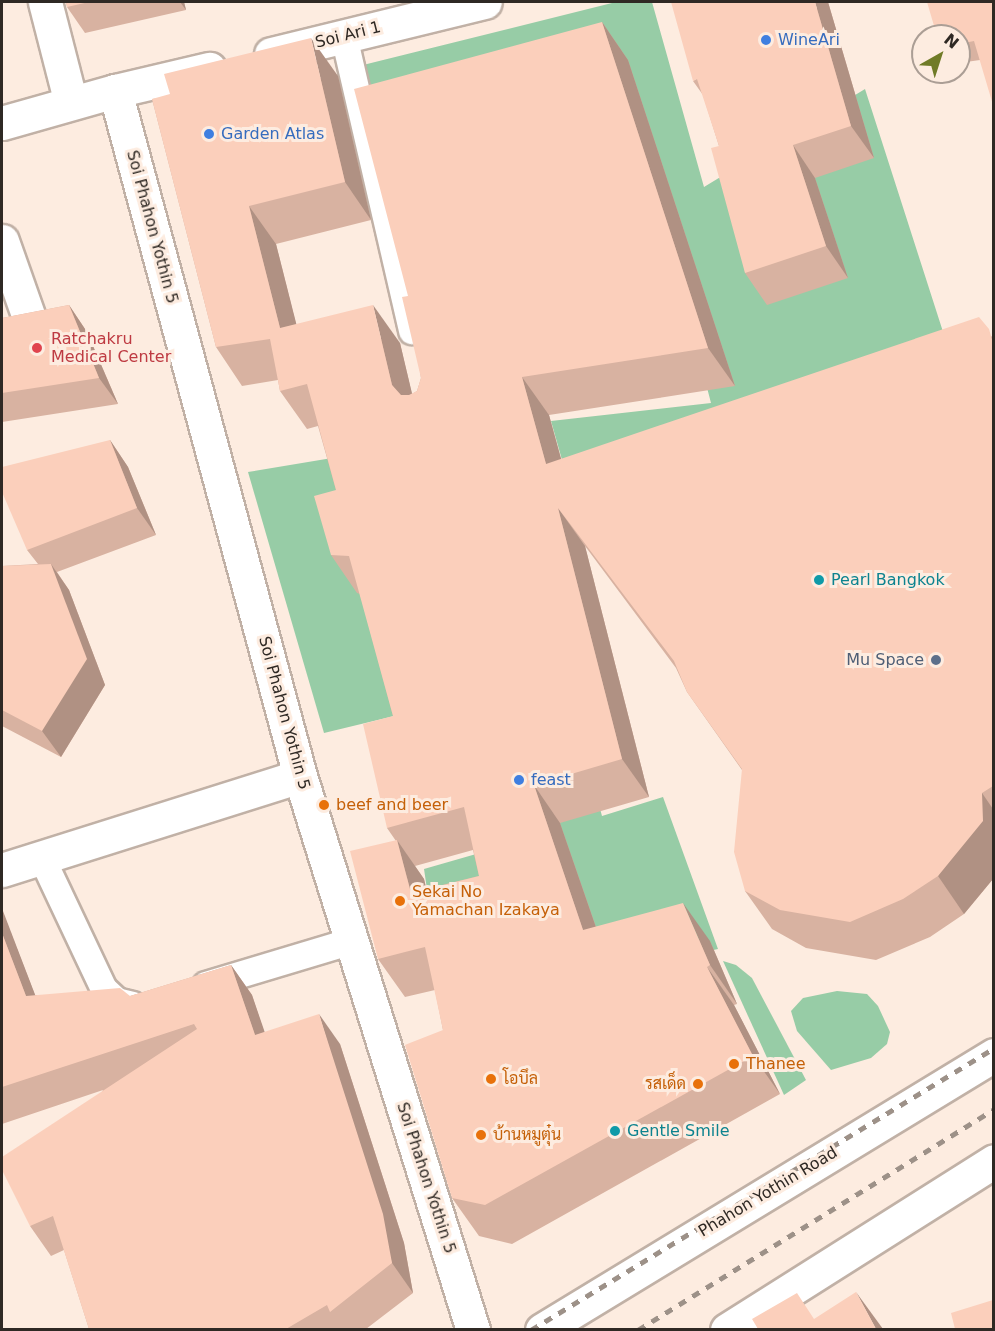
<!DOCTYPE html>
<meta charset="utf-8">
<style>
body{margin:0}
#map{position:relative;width:995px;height:1331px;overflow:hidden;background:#fdece0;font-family:"DejaVu Sans",Sarabun,sans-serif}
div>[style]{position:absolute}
.green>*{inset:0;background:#97cca6}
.roads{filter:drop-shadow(2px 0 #c1b1a6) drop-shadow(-2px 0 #c1b1a6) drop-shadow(0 2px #c1b1a6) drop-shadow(0 -2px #c1b1a6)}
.service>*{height:26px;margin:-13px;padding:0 13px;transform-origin:13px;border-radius:13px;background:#fff}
.minor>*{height:33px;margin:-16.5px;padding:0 16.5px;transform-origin:16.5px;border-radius:16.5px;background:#fff}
.tertiary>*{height:33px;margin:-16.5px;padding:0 16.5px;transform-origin:16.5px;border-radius:16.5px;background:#fff}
.primary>*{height:33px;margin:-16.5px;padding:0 16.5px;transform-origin:16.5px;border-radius:16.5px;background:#fff}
.rail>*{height:4.5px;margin-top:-2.25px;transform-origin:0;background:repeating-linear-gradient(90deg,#9d9188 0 8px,transparent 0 16px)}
.wall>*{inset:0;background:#d8b2a1}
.shaded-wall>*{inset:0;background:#b09183}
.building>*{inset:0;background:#fbcfbb}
.dots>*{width:16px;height:16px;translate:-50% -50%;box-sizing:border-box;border:3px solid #fdece0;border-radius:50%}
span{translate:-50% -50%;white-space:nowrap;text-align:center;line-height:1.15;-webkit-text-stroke:6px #fdece0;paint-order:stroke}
.street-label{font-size:16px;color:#2f2924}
.shop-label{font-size:16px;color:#366cbe}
.left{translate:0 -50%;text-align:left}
.health-label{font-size:16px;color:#be3a42}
.culture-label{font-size:16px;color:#0d838f}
.service-label{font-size:16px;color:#4e5e75}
.right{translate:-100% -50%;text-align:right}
.food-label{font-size:16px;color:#c56008}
.frame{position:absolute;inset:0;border:3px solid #2f2924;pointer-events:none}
.north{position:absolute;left:911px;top:24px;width:60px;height:60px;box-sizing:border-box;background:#fdece0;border:2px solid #ab9e95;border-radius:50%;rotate:39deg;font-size:16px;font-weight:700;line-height:24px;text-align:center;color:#2f2924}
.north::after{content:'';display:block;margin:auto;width:21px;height:27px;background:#707b27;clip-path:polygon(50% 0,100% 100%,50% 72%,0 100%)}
</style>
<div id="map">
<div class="green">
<i style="clip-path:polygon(616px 2px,652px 2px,704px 187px,865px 89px,945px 338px,566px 474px,551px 421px,711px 403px,626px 76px,373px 139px,359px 66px)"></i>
<i style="clip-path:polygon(356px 454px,415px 711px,324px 733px,248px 472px)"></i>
<i style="clip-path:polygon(596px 794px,602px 816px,663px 797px,718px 949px,596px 976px,436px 950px,424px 869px,514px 843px)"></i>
<i style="clip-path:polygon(723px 961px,736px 965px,752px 978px,806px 1080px,784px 1095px)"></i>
<i style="clip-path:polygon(837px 991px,867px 994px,878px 1006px,890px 1032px,887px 1044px,871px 1058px,831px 1070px,797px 1031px,791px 1011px,803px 998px)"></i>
</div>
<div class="roads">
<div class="service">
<i style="left:344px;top:36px;width:303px;rotate:77deg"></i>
<i style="left:42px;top:858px;width:145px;rotate:64.7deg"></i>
<i style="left:104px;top:989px;width:18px;rotate:43deg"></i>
<i style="left:117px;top:1001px;width:16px;rotate:14deg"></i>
<i style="left:206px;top:985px;width:153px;rotate:-16.7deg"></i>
</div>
<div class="minor">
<i style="left:45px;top:2px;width:104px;rotate:75.6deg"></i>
<i style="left:271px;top:54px;width:220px;rotate:-13.7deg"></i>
<i style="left:115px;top:91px;width:97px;rotate:-13.2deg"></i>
<i style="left:2px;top:241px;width:78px;rotate:70.6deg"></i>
<i style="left:2px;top:870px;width:312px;rotate:-17.5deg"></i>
</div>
<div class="tertiary">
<i style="left:2px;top:123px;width:117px;rotate:-15.8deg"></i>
<i style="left:115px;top:91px;width:710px;rotate:74.89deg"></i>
<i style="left:300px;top:776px;width:580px;rotate:72.66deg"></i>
</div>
<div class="primary">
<i style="left:542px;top:1330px;width:529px;rotate:-31.32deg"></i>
<i style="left:727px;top:1330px;width:316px;rotate:-32.3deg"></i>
</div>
</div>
<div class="rail">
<i style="left:531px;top:1330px;width:542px;rotate:-31.34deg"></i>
<i style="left:638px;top:1330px;width:419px;rotate:-31.8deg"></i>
</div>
<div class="wall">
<i style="clip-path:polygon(66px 2px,184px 2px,186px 10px,85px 33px,67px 7px)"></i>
<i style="clip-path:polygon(828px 2px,874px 158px,815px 178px,848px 278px,767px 305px,745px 273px,719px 146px,703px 95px,693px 81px)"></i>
<i style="clip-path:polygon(993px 2px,980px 60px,959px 63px,959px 36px)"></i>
<i style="clip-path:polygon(evenodd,602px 22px,628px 60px,735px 386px,549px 415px,561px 459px,993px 336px,993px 879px,964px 914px,930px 937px,876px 960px,806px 948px,772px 929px,745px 891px,742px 770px,687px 692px,676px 668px,585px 546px,649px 797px,560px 823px,596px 927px,710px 941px,737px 1004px,734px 1005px,780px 1094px,512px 1244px,479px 1236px,452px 1198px,443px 1030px,435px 990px,405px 997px,378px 959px,396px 841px,387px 828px,393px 716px,360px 594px,357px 593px,331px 555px,336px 490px,318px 426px,307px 429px,280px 391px,278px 380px,242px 386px,216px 347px,152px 99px,338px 76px,371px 220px,276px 244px,296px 324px,400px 343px,412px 394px,417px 391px,421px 378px,408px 296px,602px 22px,473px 850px,479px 876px,426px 889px,424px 879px,415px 866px,473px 850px)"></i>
<i style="clip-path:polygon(69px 305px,87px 332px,118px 404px,2px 422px,2px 318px)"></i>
<i style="clip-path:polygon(110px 440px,128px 467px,156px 535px,57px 572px,69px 590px,105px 685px,61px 757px,2px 726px,2px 566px,38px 564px,27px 550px)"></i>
<i style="clip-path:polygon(2px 910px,35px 995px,130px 996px,231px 965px,252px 995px,264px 1032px,340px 1044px,404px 1243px,413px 1293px,366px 1329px,89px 1329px,64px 1250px,51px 1256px,30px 1226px,103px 1090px,2px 1124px)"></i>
</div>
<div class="shaded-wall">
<i style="clip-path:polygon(180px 2px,184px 2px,186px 10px)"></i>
<i style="clip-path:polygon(815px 2px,828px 2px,874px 158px,851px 126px)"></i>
<i style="clip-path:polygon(602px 22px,628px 60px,735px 386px,708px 348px)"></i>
<i style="clip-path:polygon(311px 38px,338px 76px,371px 220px,345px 182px)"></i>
<i style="clip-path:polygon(793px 145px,815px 178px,848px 278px,826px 246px)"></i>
<i style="clip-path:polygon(249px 206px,276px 244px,307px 366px,280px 328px)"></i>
<i style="clip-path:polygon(69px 305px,87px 332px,118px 404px,99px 378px)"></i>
<i style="clip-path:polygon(373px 305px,400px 343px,419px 423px,392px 385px)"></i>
<i style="clip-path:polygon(522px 377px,549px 415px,573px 502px,546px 464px)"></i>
<i style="clip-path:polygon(110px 440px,128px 467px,156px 535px,137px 508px)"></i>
<i style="clip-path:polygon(558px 508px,585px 546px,649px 797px,622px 759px)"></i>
<i style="clip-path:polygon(51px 564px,69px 590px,105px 685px,61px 757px,42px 731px)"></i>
<i style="clip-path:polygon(534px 785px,560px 823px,610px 968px,583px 930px)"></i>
<i style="clip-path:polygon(982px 793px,993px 809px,993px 879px,964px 914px,938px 876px)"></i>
<i style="clip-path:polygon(397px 840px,424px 879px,437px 931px,411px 893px)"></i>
<i style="clip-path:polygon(683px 903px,710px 941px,737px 1004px,710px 965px)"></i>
<i style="clip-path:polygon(2px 910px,3px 911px,47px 1026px,26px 996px,2px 933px)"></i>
<i style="clip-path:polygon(231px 965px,252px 995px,276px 1065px,255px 1035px)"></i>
<i style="clip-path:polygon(707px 967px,734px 1005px,780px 1094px,753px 1056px)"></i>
<i style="clip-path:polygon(319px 1014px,340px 1044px,404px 1243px,413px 1293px,392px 1263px)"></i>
<i style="clip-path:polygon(856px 1292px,883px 1329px,876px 1329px)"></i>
</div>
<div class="building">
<i style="clip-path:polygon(66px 2px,89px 2px,67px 7px)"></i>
<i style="clip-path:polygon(671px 2px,815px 2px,851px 126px,793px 145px,826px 246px,745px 273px,711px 148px,719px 146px,697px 79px,693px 81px)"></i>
<i style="clip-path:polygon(927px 2px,993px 2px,993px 105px,974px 41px,959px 44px,959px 36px,937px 36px)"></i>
<i style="clip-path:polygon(602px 22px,708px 348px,522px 377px,546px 464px,979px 317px,989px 329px,993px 343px,993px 786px,982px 793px,983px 821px,938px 876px,903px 899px,850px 922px,780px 910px,745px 891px,734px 852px,742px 769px,687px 692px,674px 661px,558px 508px,622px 759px,534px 785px,583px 930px,683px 903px,710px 965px,707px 967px,753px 1056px,485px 1205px,452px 1198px,405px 1045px,443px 1030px,425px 947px,378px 959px,350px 851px,397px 840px,411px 893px,479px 876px,464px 807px,387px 828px,363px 724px,393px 716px,349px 556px,331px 555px,314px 496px,336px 490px,307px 384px,280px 391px,270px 339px,216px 347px,152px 99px,170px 94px,164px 74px,311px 38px,345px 182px,249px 206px,280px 328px,373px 305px,392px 385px,401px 395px,409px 395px,417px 391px,421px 378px,402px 297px,408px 296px,354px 89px)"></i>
<i style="clip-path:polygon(69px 305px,99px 378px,2px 393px,2px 318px)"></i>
<i style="clip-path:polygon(110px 440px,137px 508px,27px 550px,2px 492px,2px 467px)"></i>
<i style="clip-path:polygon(51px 564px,87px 659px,42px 731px,2px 710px,2px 566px)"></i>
<i style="clip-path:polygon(2px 933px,26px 996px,120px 988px,130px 996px,231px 965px,255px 1035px,319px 1014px,383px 1214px,392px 1263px,330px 1312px,327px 1305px,286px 1329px,89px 1329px,53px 1216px,30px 1226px,2px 1170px,2px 1157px,197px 1029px,194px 1024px,2px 1087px)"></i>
<i style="clip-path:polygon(856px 1292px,876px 1329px,758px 1329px,752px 1319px,797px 1293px,814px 1319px)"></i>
<i style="clip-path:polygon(993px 1300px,993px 1329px,955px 1329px,951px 1313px)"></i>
</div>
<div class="dots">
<i style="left:766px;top:40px;background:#3f7fe0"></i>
<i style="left:209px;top:134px;background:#3f7fe0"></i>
<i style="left:37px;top:348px;background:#e0444e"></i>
<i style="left:819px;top:580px;background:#0f9aa8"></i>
<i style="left:936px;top:660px;background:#5c6f8a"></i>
<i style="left:519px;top:780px;background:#3f7fe0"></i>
<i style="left:324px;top:805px;background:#e8710a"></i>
<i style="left:400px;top:901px;background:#e8710a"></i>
<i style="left:734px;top:1064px;background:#e8710a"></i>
<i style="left:491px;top:1079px;background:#e8710a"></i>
<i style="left:698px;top:1084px;background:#e8710a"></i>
<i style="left:615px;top:1131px;background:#0f9aa8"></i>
<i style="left:481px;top:1135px;background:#e8710a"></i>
</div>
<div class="street-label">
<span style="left:348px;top:35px;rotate:-14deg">Soi Ari 1</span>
<span style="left:152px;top:227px;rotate:75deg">Soi Phahon Yothin 5</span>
<span style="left:284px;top:713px;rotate:75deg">Soi Phahon Yothin 5</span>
<span style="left:426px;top:1178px;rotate:72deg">Soi Phahon Yothin 5</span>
<span style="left:768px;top:1192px;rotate:-31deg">Phahon Yothin Road</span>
</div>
<div class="shop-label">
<span class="left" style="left:778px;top:40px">WineAri</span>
<span class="left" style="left:221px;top:134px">Garden Atlas</span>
<span class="left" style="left:531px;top:780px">feast</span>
</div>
<div class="health-label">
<span class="left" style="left:51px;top:348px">Ratchakru<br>Medical Center</span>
</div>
<div class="culture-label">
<span class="left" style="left:831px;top:580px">Pearl Bangkok</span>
<span class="left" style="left:627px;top:1131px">Gentle Smile</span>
</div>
<div class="service-label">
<span class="right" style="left:924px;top:660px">Mu Space</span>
</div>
<div class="food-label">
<span class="left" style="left:336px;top:805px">beef and beer</span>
<span class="left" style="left:412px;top:901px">Sekai No<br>Yamachan Izakaya</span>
<span class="left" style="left:746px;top:1064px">Thanee</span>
<span class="left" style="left:503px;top:1079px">โอบึล</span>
<span class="right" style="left:686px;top:1084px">รสเด็ด</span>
<span class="left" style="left:493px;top:1135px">บ้านหมูตุ๋น</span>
</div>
<div class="frame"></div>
<div class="north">N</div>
</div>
